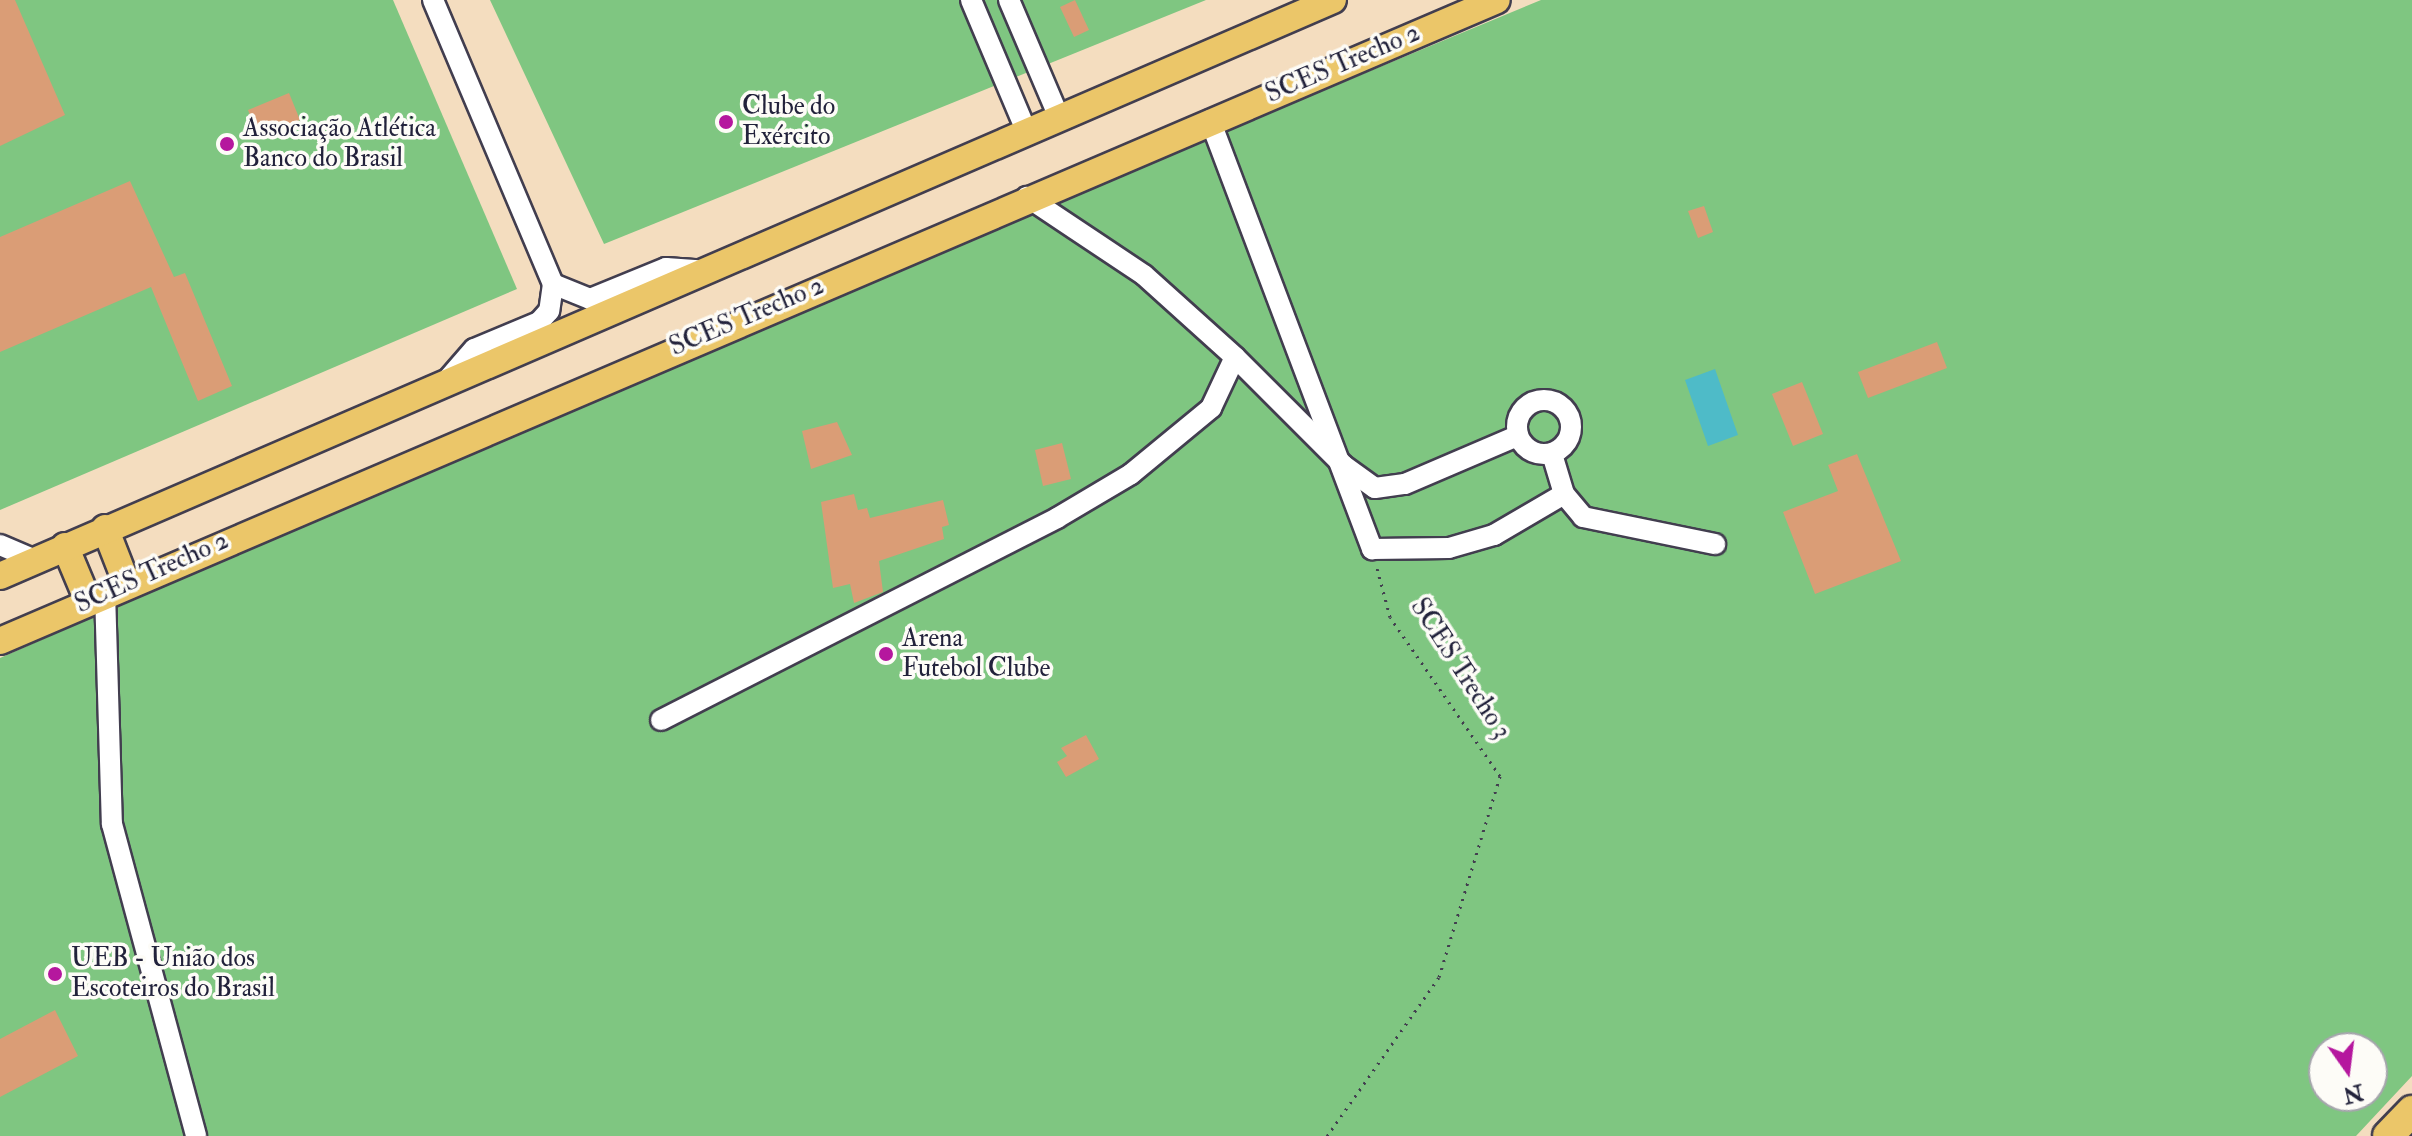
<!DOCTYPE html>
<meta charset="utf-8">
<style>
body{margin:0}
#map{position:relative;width:2412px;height:1136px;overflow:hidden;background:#f4ddbf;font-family:"IM FELL Double Pica",serif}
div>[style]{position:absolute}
.green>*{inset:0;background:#7fc681}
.water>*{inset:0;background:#4ebbc8}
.building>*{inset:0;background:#da9d76}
.path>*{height:3px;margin-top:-1.5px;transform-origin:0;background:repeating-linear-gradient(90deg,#423e4f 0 2px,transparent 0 8px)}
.roads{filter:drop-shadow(2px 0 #423e4f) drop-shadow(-2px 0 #423e4f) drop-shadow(0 2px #423e4f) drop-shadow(0 -2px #423e4f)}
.minor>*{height:20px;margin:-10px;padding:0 10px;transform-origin:10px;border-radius:10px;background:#fff}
.minor>.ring{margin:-10px;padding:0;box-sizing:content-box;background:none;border:20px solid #fff;border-radius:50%}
.major>*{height:26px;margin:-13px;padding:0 13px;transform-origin:13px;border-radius:13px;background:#ebc669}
.highway>*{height:30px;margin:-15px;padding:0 15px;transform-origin:15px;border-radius:15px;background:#ebc669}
.dots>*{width:22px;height:22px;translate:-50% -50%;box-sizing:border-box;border:4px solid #fdfcf7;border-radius:50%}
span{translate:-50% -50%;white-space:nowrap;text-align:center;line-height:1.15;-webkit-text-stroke:7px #fdfcf7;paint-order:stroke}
.street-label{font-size:26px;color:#22223b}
.poi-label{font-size:26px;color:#22223b}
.left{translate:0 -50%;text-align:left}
.north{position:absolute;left:2308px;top:1032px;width:80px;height:80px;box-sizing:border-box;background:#fdfcf7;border:2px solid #a5a5ac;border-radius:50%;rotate:166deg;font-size:22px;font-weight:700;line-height:32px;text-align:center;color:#22223b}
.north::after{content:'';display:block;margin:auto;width:28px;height:36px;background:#b5179e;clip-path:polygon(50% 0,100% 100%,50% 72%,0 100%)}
</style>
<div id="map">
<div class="green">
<i style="clip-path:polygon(0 0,393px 0,517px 289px,0 510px)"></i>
<i style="clip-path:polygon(490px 0,1206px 0,604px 244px)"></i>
<i style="clip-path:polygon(evenodd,1541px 0,2412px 0,2412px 1076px,2356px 1136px,0 1136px,0 658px,756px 326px,1541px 0,2324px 1048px,2372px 1048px,2372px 1096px,2324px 1096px,2324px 1048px)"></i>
</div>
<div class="water">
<i style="clip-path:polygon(1715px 369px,1738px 435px,1708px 446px,1685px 380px)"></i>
</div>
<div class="building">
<i style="clip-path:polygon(0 0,15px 0,65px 115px,0 146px)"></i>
<i style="clip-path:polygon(1075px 0,1089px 30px,1074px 37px,1060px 7px)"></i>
<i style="clip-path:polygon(289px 93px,300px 120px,259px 137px,248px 110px)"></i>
<i style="clip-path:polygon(130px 181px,174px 277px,185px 273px,232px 386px,198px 401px,151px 287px,0 352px,0 237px)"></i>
<i style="clip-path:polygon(1704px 206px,1713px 232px,1698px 238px,1688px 211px)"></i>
<i style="clip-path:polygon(1937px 342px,1947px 368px,1868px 398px,1858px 372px)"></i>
<i style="clip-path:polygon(1802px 382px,1823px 434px,1793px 446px,1772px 394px)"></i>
<i style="clip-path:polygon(837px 422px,852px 455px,811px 469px,802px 431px)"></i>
<i style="clip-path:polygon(1062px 443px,1071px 479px,1043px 486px,1035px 450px)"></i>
<i style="clip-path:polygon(1857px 454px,1901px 561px,1815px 594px,1783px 512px,1838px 491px,1828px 465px)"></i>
<i style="clip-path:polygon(854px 494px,858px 510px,867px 508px,870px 518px,943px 500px,949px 525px,942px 527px,944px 539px,879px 561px,883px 592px,854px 603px,850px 584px,833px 588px,821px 502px)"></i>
<i style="clip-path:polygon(1086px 735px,1099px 759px,1066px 777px,1057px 762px,1067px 756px,1061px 748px)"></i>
<i style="clip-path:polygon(55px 1010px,78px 1056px,0 1097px,0 1039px)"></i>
</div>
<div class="path">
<i style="left:1327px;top:1136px;width:194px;rotate:-54.8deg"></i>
<i style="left:1439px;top:977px;width:210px;rotate:-73.1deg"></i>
<i style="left:1500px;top:776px;width:193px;rotate:-124.7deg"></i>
<i style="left:1390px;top:617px;width:51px;rotate:-104.9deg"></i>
</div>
<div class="roads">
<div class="minor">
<i style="left:433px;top:0;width:308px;rotate:67.1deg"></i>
<i style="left:553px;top:284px;width:27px;rotate:98deg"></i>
<i style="left:549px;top:311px;width:15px;rotate:132deg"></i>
<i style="left:539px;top:322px;width:70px;rotate:157.4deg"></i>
<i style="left:474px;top:349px;width:40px;rotate:131deg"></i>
<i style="left:971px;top:0;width:139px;rotate:67.1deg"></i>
<i style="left:1009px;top:0;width:125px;rotate:66.9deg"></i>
<i style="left:1210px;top:120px;width:459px;rotate:69.3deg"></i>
<i style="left:1372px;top:549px;width:77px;rotate:-0.7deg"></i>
<i style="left:1449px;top:548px;width:47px;rotate:-16.1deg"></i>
<i style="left:1494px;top:535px;width:81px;rotate:-30.4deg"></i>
<i style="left:553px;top:284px;width:40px;rotate:22deg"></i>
<i style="left:590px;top:299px;width:82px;rotate:-22.2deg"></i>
<i style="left:666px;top:268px;width:32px;rotate:4deg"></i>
<i style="left:1235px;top:357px;width:153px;rotate:45deg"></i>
<i style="left:1343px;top:465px;width:39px;rotate:36deg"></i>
<i style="left:1375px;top:488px;width:30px;rotate:-8deg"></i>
<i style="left:1405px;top:484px;width:122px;rotate:-23.2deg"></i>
<i class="ring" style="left:1517px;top:400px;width:34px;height:34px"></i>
<i style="left:1552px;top:454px;width:42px;rotate:73.3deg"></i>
<i style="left:1564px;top:494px;width:30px;rotate:50deg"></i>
<i style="left:1583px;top:517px;width:135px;rotate:11.6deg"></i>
<i style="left:0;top:545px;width:39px;rotate:23deg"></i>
<i style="left:105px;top:592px;width:232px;rotate:88.3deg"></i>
<i style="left:112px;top:824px;width:323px;rotate:74.9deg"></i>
<i style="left:661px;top:720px;width:445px;rotate:-27deg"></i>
<i style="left:1057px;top:518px;width:86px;rotate:-30.7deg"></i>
<i style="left:1131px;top:474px;width:104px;rotate:-39.5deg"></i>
<i style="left:1211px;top:408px;width:56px;rotate:-64.8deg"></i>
<i style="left:1235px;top:357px;width:122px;rotate:-138deg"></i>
<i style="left:1144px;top:275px;width:141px;rotate:-146.3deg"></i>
</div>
<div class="major">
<i style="left:105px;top:528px;width:58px;rotate:68.7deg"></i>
<i style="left:65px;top:546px;width:60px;rotate:67.3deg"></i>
<i style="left:0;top:576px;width:1452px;rotate:-23.37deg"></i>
<i style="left:0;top:641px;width:1628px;rotate:-23.18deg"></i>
</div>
<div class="highway">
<i style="left:2388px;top:1136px;width:35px;rotate:-46deg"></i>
</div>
</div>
<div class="dots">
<i style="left:726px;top:122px;background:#b5179e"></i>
<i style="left:227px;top:144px;background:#b5179e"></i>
<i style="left:886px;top:654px;background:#b5179e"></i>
<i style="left:55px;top:974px;background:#b5179e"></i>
</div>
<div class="street-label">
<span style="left:1343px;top:64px;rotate:-23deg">SCES Trecho 2</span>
<span style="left:747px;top:317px;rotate:-23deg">SCES Trecho 2</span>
<span style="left:152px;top:573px;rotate:-24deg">SCES Trecho 2</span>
<span style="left:1460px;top:669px;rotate:57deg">SCES Trecho 3</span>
</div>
<div class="poi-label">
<span class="left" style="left:742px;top:122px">Clube do<br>Exército</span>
<span class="left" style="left:243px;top:144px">Associação Atlética<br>Banco do Brasil</span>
<span class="left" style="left:902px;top:654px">Arena<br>Futebol Clube</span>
<span class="left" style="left:71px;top:974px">UEB - União dos<br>Escoteiros do Brasil</span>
</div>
<div class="north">N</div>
</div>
